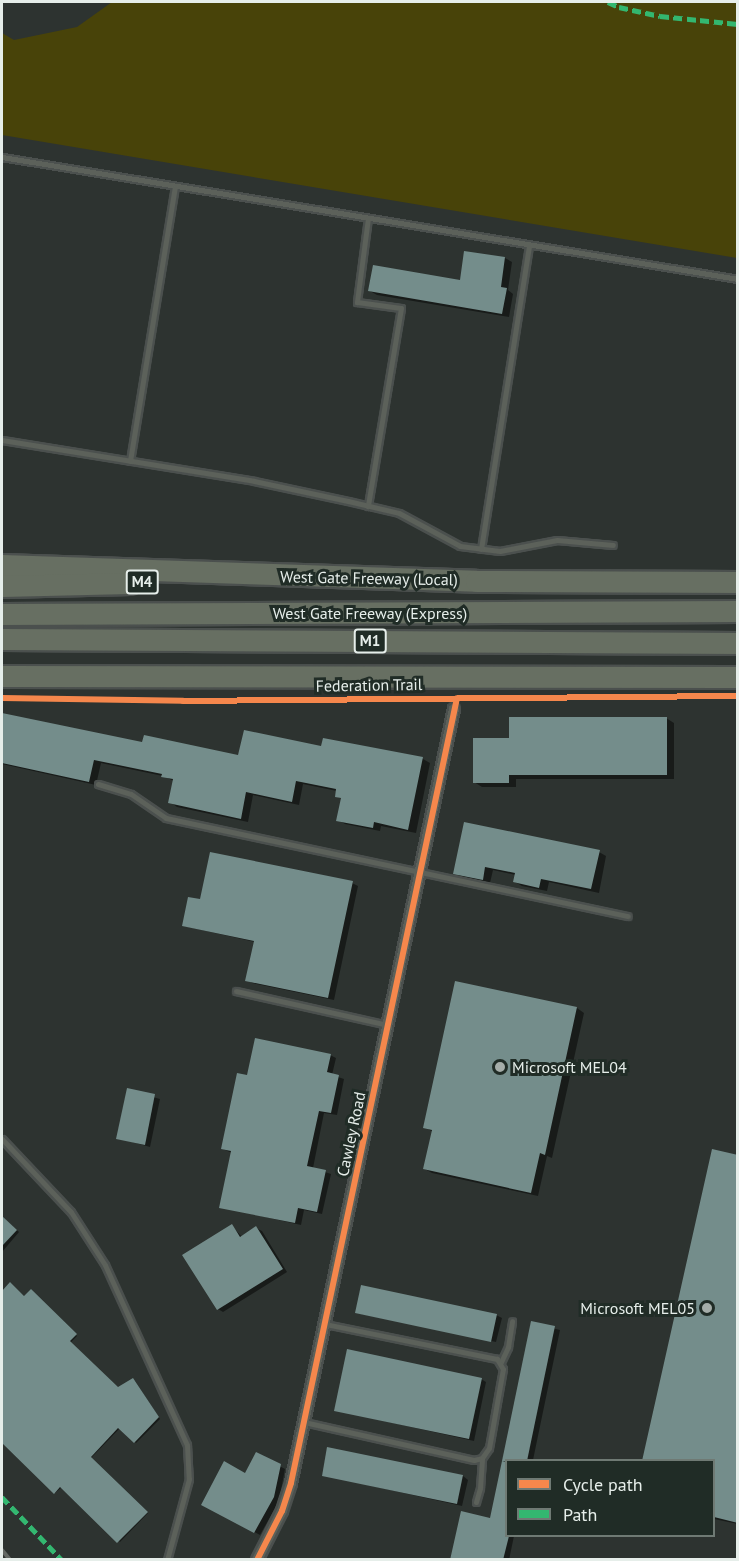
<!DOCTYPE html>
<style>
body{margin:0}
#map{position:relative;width:739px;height:1561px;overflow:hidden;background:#2d3330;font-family:"PT Sans",sans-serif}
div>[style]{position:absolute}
.green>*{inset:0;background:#484309}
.shadow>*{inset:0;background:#0007}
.building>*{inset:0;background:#748d8b}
.roads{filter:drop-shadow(2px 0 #4b504e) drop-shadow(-2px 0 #4b504e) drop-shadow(0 2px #4b504e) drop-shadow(0 -2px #4b504e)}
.lane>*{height:5px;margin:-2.5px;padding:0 2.5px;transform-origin:2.5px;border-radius:2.5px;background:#5c615a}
.street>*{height:10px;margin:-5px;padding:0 5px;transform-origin:5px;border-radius:5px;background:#5c615a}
.highway>*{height:21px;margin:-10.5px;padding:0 10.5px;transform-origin:10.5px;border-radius:10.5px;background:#676f62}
.rail>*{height:4px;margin:-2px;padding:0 2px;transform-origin:2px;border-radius:2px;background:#646964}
.quiet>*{height:4.5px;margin-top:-2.25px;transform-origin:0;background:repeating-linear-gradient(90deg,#33b770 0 9px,transparent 0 13.5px)}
.cycleway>*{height:6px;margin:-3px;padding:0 3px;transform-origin:3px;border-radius:3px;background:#f5874c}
.dots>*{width:16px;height:16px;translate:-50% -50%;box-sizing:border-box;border:3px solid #202c26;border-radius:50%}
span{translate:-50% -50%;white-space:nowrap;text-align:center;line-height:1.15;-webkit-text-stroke:6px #202c26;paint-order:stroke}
.shield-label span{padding:2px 4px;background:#202c26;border:2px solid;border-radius:4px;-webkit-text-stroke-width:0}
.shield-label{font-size:15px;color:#e6eeea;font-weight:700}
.street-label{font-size:16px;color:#e6eeea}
.poi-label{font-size:16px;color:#e6eeea}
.left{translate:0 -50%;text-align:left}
.right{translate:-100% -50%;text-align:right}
.frame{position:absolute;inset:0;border:3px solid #e6eeea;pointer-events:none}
.legend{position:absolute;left:505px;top:1459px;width:210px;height:78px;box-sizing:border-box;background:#202c26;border:2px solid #6f7a74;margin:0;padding:8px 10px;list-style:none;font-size:18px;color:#e6eeea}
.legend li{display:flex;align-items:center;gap:12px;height:30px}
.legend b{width:30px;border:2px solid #6f7a74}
</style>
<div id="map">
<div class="green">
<i style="clip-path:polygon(112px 2px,737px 2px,737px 258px,2px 135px,2px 33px,14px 40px,77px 27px)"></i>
</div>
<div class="shadow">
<i style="clip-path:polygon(505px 258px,512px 262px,508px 290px,513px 294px,509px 317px,377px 295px,370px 291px,461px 282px)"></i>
<i style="clip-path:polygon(2px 714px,143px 744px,239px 757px,323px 748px,324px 739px,423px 759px,430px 763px,416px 833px,381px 826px,380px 831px,345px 824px,338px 820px,342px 799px,336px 796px,337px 791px,303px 784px,299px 805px,253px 795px,248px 822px,177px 807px,170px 802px,174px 781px,163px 776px,101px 763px,96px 785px,2px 764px)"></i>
<i style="clip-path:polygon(666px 718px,674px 723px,674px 779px,516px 779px,516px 787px,482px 787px,474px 782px,511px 739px)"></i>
<i style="clip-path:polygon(465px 824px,599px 852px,606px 856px,599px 893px,549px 882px,547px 891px,522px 886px,515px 882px,516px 875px,493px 870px,490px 883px,462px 877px,455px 873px)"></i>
<i style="clip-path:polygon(352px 883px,358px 886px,334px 1000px,252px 983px,247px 980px,255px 942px,184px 926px,201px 901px)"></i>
<i style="clip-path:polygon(577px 1008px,584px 1013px,552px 1158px,547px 1156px,538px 1196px,432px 1173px,425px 1169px,433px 1132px,425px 1127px)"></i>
<i style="clip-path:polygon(330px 1055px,336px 1058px,332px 1075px,344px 1079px,337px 1115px,324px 1113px,313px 1168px,331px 1174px,322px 1214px,304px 1210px,301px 1225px,221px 1207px,232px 1153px,223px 1149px,248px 1077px)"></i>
<i style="clip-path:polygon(128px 1090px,160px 1099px,150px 1147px,118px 1138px)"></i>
<i style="clip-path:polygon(738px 1156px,738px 1524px,714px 1519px,714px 1460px)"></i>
<i style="clip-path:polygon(2px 1217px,19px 1232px,2px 1252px)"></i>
<i style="clip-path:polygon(232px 1226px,242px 1237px,256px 1228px,262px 1231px,287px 1272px,223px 1312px,218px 1309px)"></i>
<i style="clip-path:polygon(10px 1284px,25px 1297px,32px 1292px,77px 1336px,71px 1342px,119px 1389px,135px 1381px,160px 1419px,136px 1443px,120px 1428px,91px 1458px,148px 1513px,120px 1542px,62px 1487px,55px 1493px,2px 1441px,2px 1293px)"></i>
<i style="clip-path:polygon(357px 1313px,496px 1315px,502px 1318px,496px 1342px)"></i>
<i style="clip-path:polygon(532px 1323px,560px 1330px,533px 1460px,506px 1460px,506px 1536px,514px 1536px,509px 1560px,452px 1560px,491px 1520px)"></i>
<i style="clip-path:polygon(481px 1379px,486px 1382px,474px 1441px,335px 1410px)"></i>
<i style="clip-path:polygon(257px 1454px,285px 1469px,279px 1501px,260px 1535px,203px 1505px,246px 1475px)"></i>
<i style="clip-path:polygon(323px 1475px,463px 1476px,468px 1480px,462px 1506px)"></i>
</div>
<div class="building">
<i style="clip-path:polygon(464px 251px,505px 257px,501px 287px,507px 288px,502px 314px,368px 291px,373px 265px,460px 280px)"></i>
<i style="clip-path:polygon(2px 713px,142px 742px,144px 735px,238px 755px,244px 730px,321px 746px,323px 738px,423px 757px,408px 830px,374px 822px,373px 828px,336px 821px,341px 798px,335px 797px,336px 789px,296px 781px,292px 802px,246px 792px,241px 819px,168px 803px,173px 779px,161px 777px,162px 774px,94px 760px,89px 782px,2px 763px)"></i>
<i style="clip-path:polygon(509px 717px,667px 717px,667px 775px,509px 775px,509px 783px,473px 783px,473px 738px,509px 738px)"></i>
<i style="clip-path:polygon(464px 822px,600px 850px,591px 889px,541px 879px,539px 888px,513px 882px,515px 873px,485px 867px,483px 880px,453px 874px)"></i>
<i style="clip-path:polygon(210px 852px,353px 881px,328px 998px,245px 981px,254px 941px,182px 926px,188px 897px,200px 899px)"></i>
<i style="clip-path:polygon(455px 981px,577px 1007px,545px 1155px,540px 1153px,531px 1193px,423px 1169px,432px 1130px,423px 1128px)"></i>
<i style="clip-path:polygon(255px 1038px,331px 1054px,327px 1072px,339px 1075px,331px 1113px,319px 1111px,307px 1166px,326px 1170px,317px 1212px,298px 1208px,295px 1223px,219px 1208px,231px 1151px,221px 1149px,237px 1073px,247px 1075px)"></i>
<i style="clip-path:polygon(127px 1088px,155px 1094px,145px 1145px,116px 1139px)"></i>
<i style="clip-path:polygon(712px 1149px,738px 1155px,738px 1523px,714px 1517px,714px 1461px,642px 1461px)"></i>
<i style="clip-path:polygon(2px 1216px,17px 1230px,2px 1246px)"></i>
<i style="clip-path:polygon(232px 1224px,240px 1237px,256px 1226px,283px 1269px,217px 1310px,182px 1255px)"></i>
<i style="clip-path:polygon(10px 1282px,24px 1296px,31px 1289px,77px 1334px,70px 1341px,118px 1387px,133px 1378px,159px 1417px,134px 1443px,118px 1428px,91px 1457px,148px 1512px,117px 1543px,60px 1487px,54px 1494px,2px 1443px,2px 1291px)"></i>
<i style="clip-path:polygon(361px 1285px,497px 1314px,491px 1342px,355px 1313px)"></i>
<i style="clip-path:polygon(531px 1321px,555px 1326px,527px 1461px,502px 1461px)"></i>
<i style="clip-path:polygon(347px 1349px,482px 1378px,469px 1439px,334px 1411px)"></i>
<i style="clip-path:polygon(327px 1447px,463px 1475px,457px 1504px,322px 1476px)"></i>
<i style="clip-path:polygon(256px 1452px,281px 1464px,274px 1497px,254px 1533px,201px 1505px,224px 1461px,245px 1473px)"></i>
<i style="clip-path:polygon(502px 1461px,507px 1462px,509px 1536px,503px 1560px,450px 1560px,461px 1511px,490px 1518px)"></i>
</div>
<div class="roads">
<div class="lane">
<i style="left:2px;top:157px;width:746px;rotate:9.41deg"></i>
<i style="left:368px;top:218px;width:85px;rotate:97.5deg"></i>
<i style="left:357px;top:302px;width:44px;rotate:7.8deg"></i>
<i style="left:401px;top:308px;width:201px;rotate:99.5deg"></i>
<i style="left:2px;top:440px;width:255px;rotate:9.2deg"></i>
<i style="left:254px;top:481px;width:96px;rotate:12deg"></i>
<i style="left:348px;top:501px;width:52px;rotate:13.2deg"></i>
<i style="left:399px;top:513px;width:69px;rotate:28.4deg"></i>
<i style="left:460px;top:546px;width:40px;rotate:7.1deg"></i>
<i style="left:500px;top:551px;width:58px;rotate:-10.9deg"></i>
<i style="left:557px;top:540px;width:56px;rotate:5.1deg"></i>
<i style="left:130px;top:461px;width:278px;rotate:-80.7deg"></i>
<i style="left:481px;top:549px;width:308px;rotate:-81deg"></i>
<i style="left:98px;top:784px;width:34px;rotate:17deg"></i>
<i style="left:131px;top:794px;width:42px;rotate:34.4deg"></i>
<i style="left:166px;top:818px;width:472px;rotate:12deg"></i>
<i style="left:236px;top:991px;width:156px;rotate:12.6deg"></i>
<i style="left:2px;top:1139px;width:100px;rotate:46.6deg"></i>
<i style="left:71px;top:1212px;width:63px;rotate:57.3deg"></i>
<i style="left:105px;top:1265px;width:198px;rotate:65.5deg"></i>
<i style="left:187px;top:1445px;width:34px;rotate:87deg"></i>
<i style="left:189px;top:1479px;width:84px;rotate:105.2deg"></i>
<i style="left:501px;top:1362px;width:17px;rotate:-65deg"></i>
<i style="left:508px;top:1347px;width:26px;rotate:-81deg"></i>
<i style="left:304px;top:1422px;width:174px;rotate:12.6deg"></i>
<i style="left:474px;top:1460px;width:8px;rotate:-14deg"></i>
<i style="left:482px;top:1458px;width:12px;rotate:-55deg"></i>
<i style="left:489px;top:1448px;width:80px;rotate:-80deg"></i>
<i style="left:503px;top:1369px;width:12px;rotate:-121deg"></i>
<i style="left:497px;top:1359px;width:176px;rotate:-168.5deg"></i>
<i style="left:476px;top:1502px;width:15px;rotate:-74deg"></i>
<i style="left:480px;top:1488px;width:30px;rotate:-86deg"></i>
</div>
<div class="street">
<i style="left:257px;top:1560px;width:55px;rotate:-63deg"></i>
<i style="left:282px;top:1511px;width:29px;rotate:-72deg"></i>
<i style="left:291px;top:1483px;width:791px;rotate:-78.11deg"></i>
</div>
<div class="highway">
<i style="left:2px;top:565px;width:474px;rotate:1.9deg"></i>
<i style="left:476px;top:581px;width:262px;rotate:0.2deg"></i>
<i style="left:2px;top:586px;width:128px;rotate:-1.3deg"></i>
<i style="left:2px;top:614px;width:736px;rotate:-0.23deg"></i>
<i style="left:2px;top:639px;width:736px;rotate:0.31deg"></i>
<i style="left:2px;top:676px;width:736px;rotate:0.08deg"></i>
</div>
</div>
<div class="rail">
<i style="left:2px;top:1550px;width:13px;rotate:51deg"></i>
</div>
<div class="quiet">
<i style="left:608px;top:2px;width:12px;rotate:24deg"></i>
<i style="left:619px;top:7px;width:42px;rotate:12.4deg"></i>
<i style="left:660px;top:16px;width:78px;rotate:5.9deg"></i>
<i style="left:2px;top:1497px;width:87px;rotate:46.4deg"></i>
</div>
<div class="cycleway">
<i style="left:2px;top:698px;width:181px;rotate:0.9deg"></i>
<i style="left:183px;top:701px;width:555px;rotate:-0.52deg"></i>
<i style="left:257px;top:1560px;width:55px;rotate:-63deg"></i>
<i style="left:282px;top:1511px;width:29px;rotate:-72deg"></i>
<i style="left:291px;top:1483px;width:802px;rotate:-78.06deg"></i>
</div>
<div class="dots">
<i style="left:500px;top:1067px;background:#a5ada9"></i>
<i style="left:707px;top:1308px;background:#a5ada9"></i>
</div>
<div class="shield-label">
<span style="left:142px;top:582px">M4</span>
<span style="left:370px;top:641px">M1</span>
</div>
<div class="street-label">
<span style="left:369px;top:578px;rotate:1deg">West Gate Freeway (Local)</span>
<span style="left:370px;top:613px">West Gate Freeway (Express)</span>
<span style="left:369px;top:685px;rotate:-1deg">Federation Trail</span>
<span style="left:351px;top:1134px;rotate:-78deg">Cawley Road</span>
</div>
<div class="poi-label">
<span class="left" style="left:512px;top:1067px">Microsoft MEL04</span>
<span class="right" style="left:695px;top:1308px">Microsoft MEL05</span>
</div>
<div class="frame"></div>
<ul class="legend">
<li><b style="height:8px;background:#f5874c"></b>Cycle path</li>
<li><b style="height:8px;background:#33b770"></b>Path</li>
</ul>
</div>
